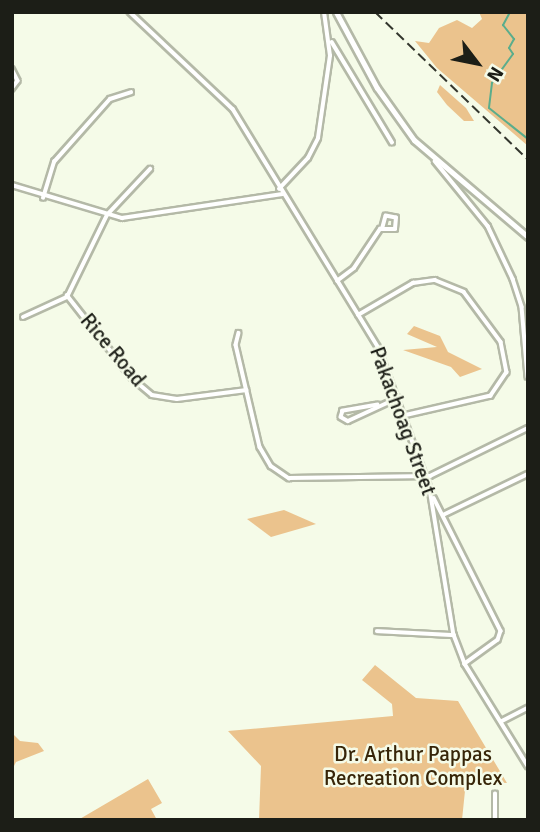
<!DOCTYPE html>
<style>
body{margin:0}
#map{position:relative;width:540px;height:832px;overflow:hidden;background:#f5fbe8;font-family:Signika,sans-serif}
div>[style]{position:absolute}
.green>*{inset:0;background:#ebc38d}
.stream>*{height:2px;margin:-1px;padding:0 1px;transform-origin:1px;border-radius:1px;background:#5aad8c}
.roads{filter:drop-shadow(2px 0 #b4b9a7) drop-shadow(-2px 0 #b4b9a7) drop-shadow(0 2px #b4b9a7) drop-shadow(0 -2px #b4b9a7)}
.minor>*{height:3.5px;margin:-1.75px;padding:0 1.75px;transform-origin:1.75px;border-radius:1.75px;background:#fff}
.major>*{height:5px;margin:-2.5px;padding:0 2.5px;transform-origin:2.5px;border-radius:2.5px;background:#fff}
.rail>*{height:2px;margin-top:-1px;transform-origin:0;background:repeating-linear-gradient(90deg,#33362d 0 10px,transparent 0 15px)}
span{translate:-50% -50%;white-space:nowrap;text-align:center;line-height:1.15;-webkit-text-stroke:5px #f5fbe8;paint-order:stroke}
.street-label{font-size:21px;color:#1c1e17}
.park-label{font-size:21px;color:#372508}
.frame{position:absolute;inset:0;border:14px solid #1c1e17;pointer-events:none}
.north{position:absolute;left:442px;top:28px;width:70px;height:70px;-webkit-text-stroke:5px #f5fbe8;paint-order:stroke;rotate:122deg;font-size:19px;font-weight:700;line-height:28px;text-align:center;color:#1c1e17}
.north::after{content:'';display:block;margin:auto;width:24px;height:32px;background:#1c1e17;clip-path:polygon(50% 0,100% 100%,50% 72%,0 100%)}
</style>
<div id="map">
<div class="green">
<i style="clip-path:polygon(479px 12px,528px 12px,528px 146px,437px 68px,415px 41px,429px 43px,439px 28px,457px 20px,472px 28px,482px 19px)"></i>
<i style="clip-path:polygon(440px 85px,466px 108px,474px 121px,464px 121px,447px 105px,437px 92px)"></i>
<i style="clip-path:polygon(414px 326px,440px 336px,448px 352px,482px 369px,460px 377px,451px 367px,403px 350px,437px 347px,407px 334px)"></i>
<i style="clip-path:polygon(284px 510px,316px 524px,271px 537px,247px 519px)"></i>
<i style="clip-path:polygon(375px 665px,416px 698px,458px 701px,507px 783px,466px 781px,462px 820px,259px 820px,261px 766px,228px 731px,393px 716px,392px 704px,362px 680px)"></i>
<i style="clip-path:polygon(12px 733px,20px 741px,38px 743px,44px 751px,16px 762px,12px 770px)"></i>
<i style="clip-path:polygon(148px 779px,162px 803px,151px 809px,157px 820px,78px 820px)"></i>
</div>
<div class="stream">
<i style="left:510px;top:12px;width:15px;rotate:118deg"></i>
<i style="left:503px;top:25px;width:18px;rotate:52deg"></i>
<i style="left:514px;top:39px;width:10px;rotate:119deg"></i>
<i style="left:509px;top:48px;width:7px;rotate:56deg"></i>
<i style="left:513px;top:54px;width:36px;rotate:126deg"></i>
<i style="left:492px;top:83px;width:25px;rotate:97deg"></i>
<i style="left:489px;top:108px;width:50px;rotate:38.5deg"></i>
</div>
<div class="roads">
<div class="minor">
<i style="left:130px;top:12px;width:141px;rotate:43.3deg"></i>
<i style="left:233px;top:109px;width:279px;rotate:58.6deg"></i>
<i style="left:378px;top:347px;width:151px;rotate:69.9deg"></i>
<i style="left:430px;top:489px;width:148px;rotate:80.7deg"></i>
<i style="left:454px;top:635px;width:31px;rotate:69deg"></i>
<i style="left:465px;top:664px;width:120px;rotate:58.3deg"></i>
<i style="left:332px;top:42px;width:117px;rotate:59deg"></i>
<i style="left:12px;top:69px;width:13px;rotate:63deg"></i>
<i style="left:18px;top:81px;width:10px;rotate:127deg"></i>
<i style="left:435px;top:161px;width:84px;rotate:50.8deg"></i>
<i style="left:488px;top:226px;width:59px;rotate:64.7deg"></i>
<i style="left:513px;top:279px;width:29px;rotate:72deg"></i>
<i style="left:522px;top:307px;width:70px;rotate:85.1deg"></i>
<i style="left:12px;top:185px;width:115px;rotate:16.7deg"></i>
<i style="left:122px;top:218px;width:162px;rotate:-8.5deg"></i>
<i style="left:279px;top:189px;width:42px;rotate:-46.9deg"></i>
<i style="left:308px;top:158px;width:22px;rotate:-63deg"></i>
<i style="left:318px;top:138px;width:83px;rotate:-81.7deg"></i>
<i style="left:330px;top:56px;width:44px;rotate:-97.8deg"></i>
<i style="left:43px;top:198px;width:38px;rotate:-73deg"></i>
<i style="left:54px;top:162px;width:84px;rotate:-48.4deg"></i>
<i style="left:110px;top:99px;width:22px;rotate:-18deg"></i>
<i style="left:337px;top:281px;width:21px;rotate:-37deg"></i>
<i style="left:354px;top:268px;width:47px;rotate:-56.3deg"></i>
<i style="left:380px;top:229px;width:15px"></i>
<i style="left:395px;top:229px;width:11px;rotate:-85deg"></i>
<i style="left:396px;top:218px;width:10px;rotate:-169deg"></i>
<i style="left:386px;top:216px;width:11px;rotate:105deg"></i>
<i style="left:67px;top:295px;width:105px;rotate:51.9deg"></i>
<i style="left:132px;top:378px;width:26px;rotate:40deg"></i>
<i style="left:152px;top:395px;width:25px;rotate:9deg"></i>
<i style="left:177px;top:399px;width:70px;rotate:-7.4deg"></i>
<i style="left:358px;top:315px;width:64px;rotate:-30.2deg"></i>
<i style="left:413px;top:283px;width:22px;rotate:-8deg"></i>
<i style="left:435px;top:280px;width:31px;rotate:22deg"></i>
<i style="left:464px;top:292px;width:62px;rotate:53.5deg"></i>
<i style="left:501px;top:342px;width:31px;rotate:79deg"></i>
<i style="left:507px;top:372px;width:29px;rotate:124deg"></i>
<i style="left:491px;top:396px;width:89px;rotate:167.1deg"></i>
<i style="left:23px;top:317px;width:48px;rotate:-24.4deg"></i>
<i style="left:67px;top:297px;width:91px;rotate:-64deg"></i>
<i style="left:107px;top:215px;width:63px;rotate:-46.9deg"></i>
<i style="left:239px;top:333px;width:12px;rotate:104deg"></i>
<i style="left:236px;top:345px;width:105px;rotate:76.8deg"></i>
<i style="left:260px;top:447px;width:22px;rotate:60deg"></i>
<i style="left:271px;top:466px;width:22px;rotate:34deg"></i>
<i style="left:289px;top:478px;width:141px;rotate:-0.8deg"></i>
<i style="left:430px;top:476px;width:109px;rotate:-26.1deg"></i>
<i style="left:378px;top:405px;width:36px;rotate:170deg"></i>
<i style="left:343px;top:411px;width:6px;rotate:108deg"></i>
<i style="left:341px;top:417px;width:8px;rotate:30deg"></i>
<i style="left:348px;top:421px;width:55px;rotate:-24.7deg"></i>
<i style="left:434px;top:498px;width:149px;rotate:63.3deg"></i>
<i style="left:501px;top:631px;width:9px;rotate:108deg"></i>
<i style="left:498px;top:640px;width:41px;rotate:144deg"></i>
<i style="left:443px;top:515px;width:94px;rotate:-25.8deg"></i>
<i style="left:377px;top:631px;width:77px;rotate:3deg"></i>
<i style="left:502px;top:721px;width:29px;rotate:-27deg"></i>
<i style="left:495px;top:820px;width:26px;rotate:-90deg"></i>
</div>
<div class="major">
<i style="left:336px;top:12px;width:86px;rotate:61.7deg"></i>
<i style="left:377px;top:88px;width:64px;rotate:54.6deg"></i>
<i style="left:414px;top:140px;width:150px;rotate:40.4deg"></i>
</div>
</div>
<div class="rail">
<i style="left:375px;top:12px;width:213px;rotate:44deg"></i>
</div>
<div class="street-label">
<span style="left:113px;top:350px;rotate:50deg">Rice Road</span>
<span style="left:403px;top:421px;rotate:70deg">Pakachoag Street</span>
</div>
<div class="park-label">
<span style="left:413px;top:766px">Dr. Arthur Pappas<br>Recreation Complex</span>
</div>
<div class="frame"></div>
<div class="north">N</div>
</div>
